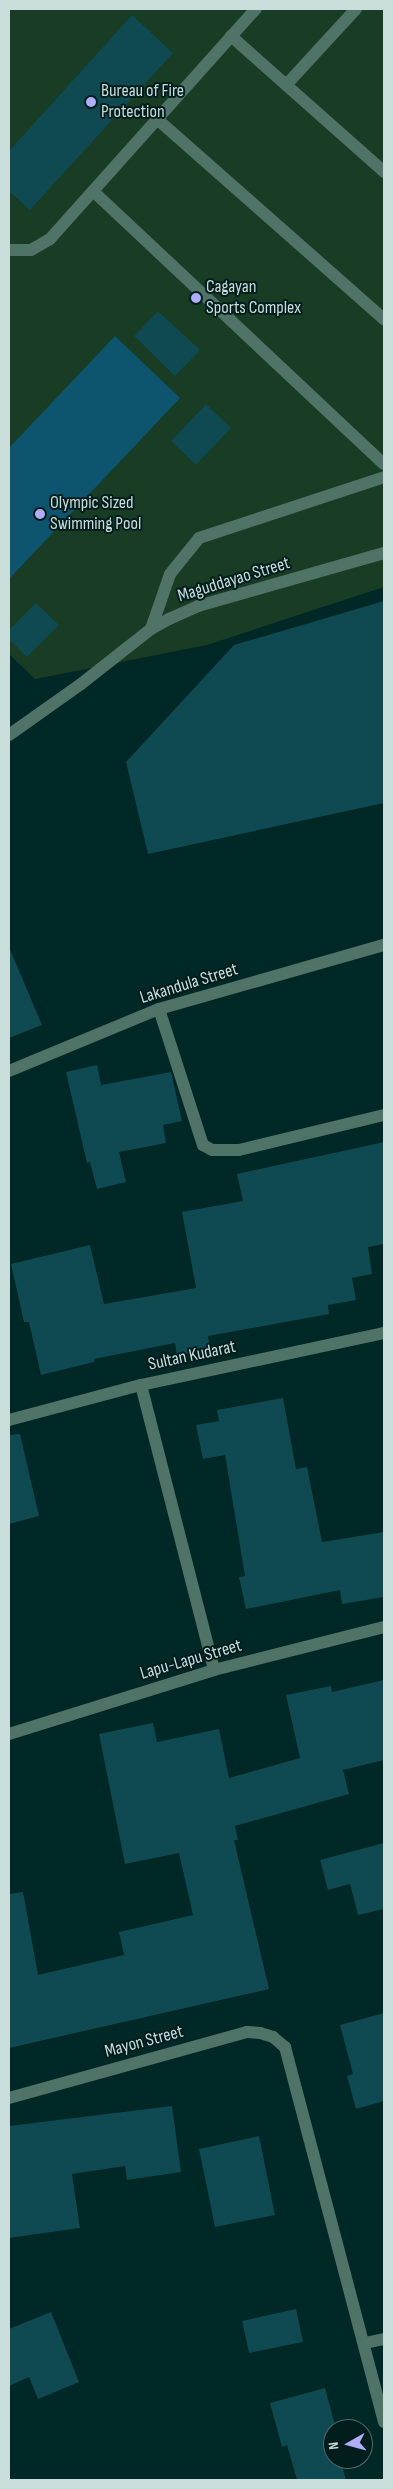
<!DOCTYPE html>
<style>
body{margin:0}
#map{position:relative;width:393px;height:2489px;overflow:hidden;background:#002826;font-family:"Sofia Sans Condensed",sans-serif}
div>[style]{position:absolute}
.green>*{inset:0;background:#183c24}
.water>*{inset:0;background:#0d556f}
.building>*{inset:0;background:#0f4951}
.minor>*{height:12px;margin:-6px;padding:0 6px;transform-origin:6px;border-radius:6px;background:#507367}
.dots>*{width:14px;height:14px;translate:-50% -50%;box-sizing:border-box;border:2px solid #011d1c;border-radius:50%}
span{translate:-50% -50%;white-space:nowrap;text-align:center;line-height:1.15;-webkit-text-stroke:4px #011d1c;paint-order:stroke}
.poi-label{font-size:18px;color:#c9dddb}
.left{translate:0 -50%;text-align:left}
.street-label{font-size:18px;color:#c9dddb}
.frame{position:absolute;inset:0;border:10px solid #c9dddb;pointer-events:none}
.north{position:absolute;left:323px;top:2419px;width:50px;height:50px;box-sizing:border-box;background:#011d1c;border:1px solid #516a68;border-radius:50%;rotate:263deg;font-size:14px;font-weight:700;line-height:20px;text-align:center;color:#c9dddb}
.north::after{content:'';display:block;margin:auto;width:18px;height:22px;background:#b0aefa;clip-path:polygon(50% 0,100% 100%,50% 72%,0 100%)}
</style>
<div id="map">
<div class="green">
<i style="clip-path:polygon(9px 9px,384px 9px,384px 587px,207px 645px,35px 679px,9px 654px)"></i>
</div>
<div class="water">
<i style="clip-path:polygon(115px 336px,180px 398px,9px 579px,9px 448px)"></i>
</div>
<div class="building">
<i style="clip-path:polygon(132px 15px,173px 53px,30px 210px,9px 191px,9px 151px)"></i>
<i style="clip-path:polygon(158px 311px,200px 350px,175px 376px,134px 336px)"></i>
<i style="clip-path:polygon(206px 404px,231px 428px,196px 465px,171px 441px)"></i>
<i style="clip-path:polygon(384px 601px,384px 803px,148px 854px,126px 762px,234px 645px)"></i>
<i style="clip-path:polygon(36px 603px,59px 625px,27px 657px,9px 639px,9px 630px)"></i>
<i style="clip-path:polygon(9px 947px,42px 1025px,9px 1038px)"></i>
<i style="clip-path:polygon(97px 1065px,101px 1085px,171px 1072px,182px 1121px,163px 1125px,166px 1143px,119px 1152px,126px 1182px,97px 1189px,90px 1162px,87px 1163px,66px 1072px)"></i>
<i style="clip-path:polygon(384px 1142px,384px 1244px,368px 1247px,372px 1274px,352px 1278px,356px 1300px,328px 1305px,329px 1314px,208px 1336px,210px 1349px,177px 1356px,175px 1343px,94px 1359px,94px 1362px,41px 1375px,29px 1322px,24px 1322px,11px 1264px,90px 1245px,104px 1304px,196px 1288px,182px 1212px,243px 1201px,237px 1174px)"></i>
<i style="clip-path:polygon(283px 1398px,296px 1469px,307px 1467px,322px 1542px,384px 1532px,384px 1597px,342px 1604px,340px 1590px,246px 1609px,239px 1577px,245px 1576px,225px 1455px,203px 1459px,196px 1425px,219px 1421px,217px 1410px)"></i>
<i style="clip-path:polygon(20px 1434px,39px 1516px,9px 1524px,9px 1435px)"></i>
<i style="clip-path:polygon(384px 1680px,384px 1760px,343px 1770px,349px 1794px,235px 1826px,238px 1840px,234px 1840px,269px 1989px,9px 2048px,9px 1894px,23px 1892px,38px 1975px,124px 1955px,119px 1932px,193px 1915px,179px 1853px,125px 1864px,99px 1734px,153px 1723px,157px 1742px,219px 1729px,229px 1778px,300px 1758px,286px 1695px,331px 1686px,332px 1692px)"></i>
<i style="clip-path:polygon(384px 1843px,384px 1909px,358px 1915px,350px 1884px,328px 1890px,320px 1860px)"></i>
<i style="clip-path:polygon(384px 2013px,384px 2101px,356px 2109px,347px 2076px,353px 2074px,340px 2025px)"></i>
<i style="clip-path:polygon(172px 2106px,181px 2172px,127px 2180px,125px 2166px,72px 2174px,80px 2228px,9px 2238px,9px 2126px)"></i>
<i style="clip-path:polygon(259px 2136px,275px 2215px,215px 2227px,199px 2149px)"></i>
<i style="clip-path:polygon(296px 2309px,303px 2342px,249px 2353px,242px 2321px)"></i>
<i style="clip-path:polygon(51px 2312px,79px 2382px,38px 2399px,29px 2377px,9px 2386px,9px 2329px)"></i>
<i style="clip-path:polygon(325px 2388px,336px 2429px,333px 2429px,333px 2459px,340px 2459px,346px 2480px,297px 2480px,287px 2445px,282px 2447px,270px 2403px)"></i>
</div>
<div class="minor">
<i style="left:231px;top:36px;width:205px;rotate:41.6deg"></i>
<i style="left:287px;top:84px;width:102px;rotate:-47.4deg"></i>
<i style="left:157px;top:119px;width:303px;rotate:41.4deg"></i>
<i style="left:93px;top:191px;width:399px;rotate:43.2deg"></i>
<i style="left:9px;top:250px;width:22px"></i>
<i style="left:31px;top:250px;width:22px;rotate:-30deg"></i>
<i style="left:50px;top:239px;width:309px;rotate:-48.2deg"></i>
<i style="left:151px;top:629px;width:58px;rotate:-70.9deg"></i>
<i style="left:170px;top:574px;width:46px;rotate:-51.1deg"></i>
<i style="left:199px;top:538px;width:195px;rotate:-18.2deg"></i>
<i style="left:9px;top:735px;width:88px;rotate:-35.3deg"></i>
<i style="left:81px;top:684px;width:89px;rotate:-38.2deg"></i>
<i style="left:151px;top:629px;width:21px;rotate:-29deg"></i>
<i style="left:169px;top:619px;width:32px;rotate:-24deg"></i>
<i style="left:198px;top:606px;width:193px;rotate:-15.9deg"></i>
<i style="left:159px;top:1009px;width:143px;rotate:72.1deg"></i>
<i style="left:203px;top:1145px;width:10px;rotate:29deg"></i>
<i style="left:212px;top:1150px;width:27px"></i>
<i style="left:239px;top:1150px;width:149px;rotate:-13.6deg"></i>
<i style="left:9px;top:1071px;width:162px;rotate:-22.5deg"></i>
<i style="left:159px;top:1009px;width:234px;rotate:-15.9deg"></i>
<i style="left:141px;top:1385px;width:294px;rotate:75.6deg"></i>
<i style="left:9px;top:1420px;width:137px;rotate:-14.9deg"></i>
<i style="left:141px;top:1385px;width:249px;rotate:-12.1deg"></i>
<i style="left:9px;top:1734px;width:215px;rotate:-17.3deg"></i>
<i style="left:214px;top:1670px;width:175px;rotate:-14.2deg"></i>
<i style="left:9px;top:2098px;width:247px;rotate:-15.5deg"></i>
<i style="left:247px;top:2032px;width:13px;rotate:4deg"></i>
<i style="left:260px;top:2033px;width:14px;rotate:17deg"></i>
<i style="left:273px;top:2037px;width:16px;rotate:40deg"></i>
<i style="left:285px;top:2047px;width:388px;rotate:75.2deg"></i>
<i style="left:365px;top:2343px;width:19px;rotate:-12deg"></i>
</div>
<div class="dots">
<i style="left:91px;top:102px;background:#b0aefa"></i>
<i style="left:196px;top:298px;background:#b0aefa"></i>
<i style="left:40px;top:514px;background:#b0aefa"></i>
</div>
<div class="poi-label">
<span class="left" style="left:101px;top:102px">Bureau of Fire<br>Protection</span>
<span class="left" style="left:206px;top:298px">Cagayan<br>Sports Complex</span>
<span class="left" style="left:50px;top:514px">Olympic Sized<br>Swimming Pool</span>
</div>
<div class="street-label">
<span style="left:234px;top:580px;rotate:-17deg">Maguddayao Street</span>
<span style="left:189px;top:984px;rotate:-17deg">Lakandula Street</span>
<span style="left:192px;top:1356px;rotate:-12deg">Sultan Kudarat</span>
<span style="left:191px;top:1660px;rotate:-16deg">Lapu-Lapu Street</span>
<span style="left:144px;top:2042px;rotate:-15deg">Mayon Street</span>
</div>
<div class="frame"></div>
<div class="north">N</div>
</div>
